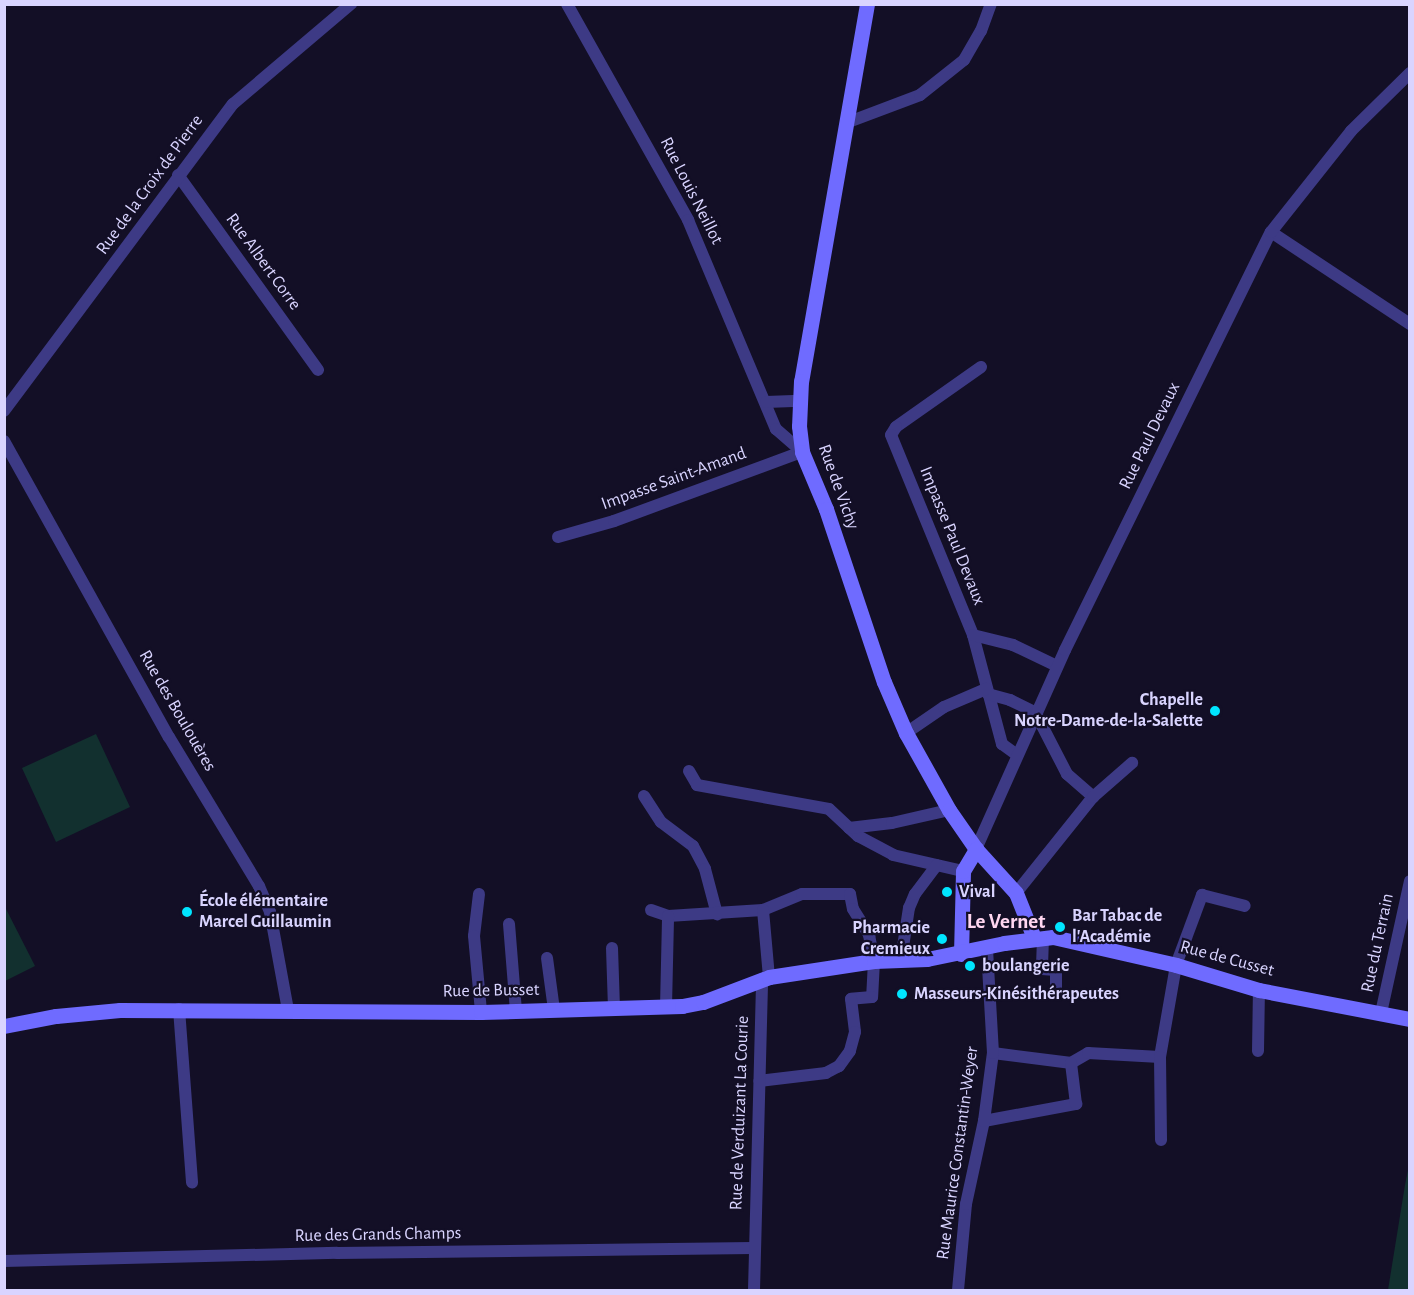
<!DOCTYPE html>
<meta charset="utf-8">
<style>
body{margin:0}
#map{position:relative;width:1414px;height:1295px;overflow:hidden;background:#130f26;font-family:"Alegreya Sans",sans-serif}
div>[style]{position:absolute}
.green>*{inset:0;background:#12302f}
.street>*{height:12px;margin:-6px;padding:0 6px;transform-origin:6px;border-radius:6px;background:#3d3a85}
.secondary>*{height:15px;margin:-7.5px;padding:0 7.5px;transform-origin:7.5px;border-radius:7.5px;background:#6f6bff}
.dots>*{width:16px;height:16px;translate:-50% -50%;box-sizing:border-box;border:3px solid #130f26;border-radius:50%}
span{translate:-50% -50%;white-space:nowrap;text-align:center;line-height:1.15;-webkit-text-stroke:4.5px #130f26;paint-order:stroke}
.street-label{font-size:18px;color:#d9d4ff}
.poi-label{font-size:18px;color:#d9d4ff;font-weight:700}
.right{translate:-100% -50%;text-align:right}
.left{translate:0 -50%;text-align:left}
.quarter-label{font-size:21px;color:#ffd6f0;font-weight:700}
.frame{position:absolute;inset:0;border:6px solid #d9d4ff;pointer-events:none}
</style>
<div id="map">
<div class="green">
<i style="clip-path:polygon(96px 734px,130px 807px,56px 842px,22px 768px)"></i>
<i style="clip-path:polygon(4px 905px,35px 966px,5px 981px,4px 981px)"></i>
<i style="clip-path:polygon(1409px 1165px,1409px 1290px,1388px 1290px,1405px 1185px)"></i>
</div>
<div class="street">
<i style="left:567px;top:4px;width:248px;rotate:60.7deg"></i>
<i style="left:688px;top:220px;width:227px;rotate:67.2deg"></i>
<i style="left:776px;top:429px;width:35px;rotate:41deg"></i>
<i style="left:846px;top:123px;width:79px;rotate:-20.7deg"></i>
<i style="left:920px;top:95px;width:56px;rotate:-38.5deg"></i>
<i style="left:964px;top:60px;width:34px;rotate:-60deg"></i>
<i style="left:981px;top:31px;width:29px;rotate:-70deg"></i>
<i style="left:178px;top:175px;width:240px;rotate:54.3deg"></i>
<i style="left:1271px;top:232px;width:167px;rotate:33.5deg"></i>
<i style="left:981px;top:367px;width:104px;rotate:144.8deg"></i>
<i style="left:896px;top:427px;width:9px;rotate:122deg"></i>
<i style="left:891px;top:435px;width:216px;rotate:67.7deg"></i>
<i style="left:973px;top:635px;width:113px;rotate:75.1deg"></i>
<i style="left:1002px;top:744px;width:19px;rotate:36deg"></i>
<i style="left:766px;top:402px;width:34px;rotate:-2deg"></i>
<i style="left:4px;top:411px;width:383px;rotate:-53.3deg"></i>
<i style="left:233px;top:104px;width:155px;rotate:-40.3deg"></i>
<i style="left:4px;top:441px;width:339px;rotate:60.9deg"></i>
<i style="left:169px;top:737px;width:174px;rotate:58.9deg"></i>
<i style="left:259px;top:886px;width:28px;rotate:67deg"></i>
<i style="left:270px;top:912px;width:100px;rotate:79.6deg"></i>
<i style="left:558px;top:537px;width:58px;rotate:-15.9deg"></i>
<i style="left:614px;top:521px;width:200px;rotate:-20.2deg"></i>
<i style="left:973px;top:635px;width:41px;rotate:14deg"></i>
<i style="left:1013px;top:645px;width:49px;rotate:25.5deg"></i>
<i style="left:988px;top:694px;width:23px;rotate:15deg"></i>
<i style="left:1010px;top:700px;width:28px;rotate:26deg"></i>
<i style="left:1035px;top:712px;width:70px;rotate:62.7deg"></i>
<i style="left:1067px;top:774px;width:35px;rotate:41deg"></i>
<i style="left:906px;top:733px;width:46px;rotate:-34.4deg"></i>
<i style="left:944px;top:707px;width:46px;rotate:-23.2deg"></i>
<i style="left:689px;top:771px;width:16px;rotate:60deg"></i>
<i style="left:697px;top:785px;width:134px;rotate:10.3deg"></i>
<i style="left:829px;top:809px;width:40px;rotate:43deg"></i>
<i style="left:858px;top:836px;width:40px;rotate:28deg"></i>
<i style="left:893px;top:855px;width:72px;rotate:12.9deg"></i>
<i style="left:644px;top:796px;width:31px;rotate:57deg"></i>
<i style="left:661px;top:822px;width:40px;rotate:37deg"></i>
<i style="left:693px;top:846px;width:26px;rotate:62deg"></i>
<i style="left:705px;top:869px;width:47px;rotate:75.1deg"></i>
<i style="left:849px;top:828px;width:43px;rotate:-6.6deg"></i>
<i style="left:892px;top:823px;width:58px;rotate:-12.8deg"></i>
<i style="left:976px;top:849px;width:218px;rotate:-65.9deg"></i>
<i style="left:1065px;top:650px;width:466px;rotate:-63.8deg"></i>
<i style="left:1271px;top:232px;width:129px;rotate:-51.6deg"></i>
<i style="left:1351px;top:131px;width:83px;rotate:-44.5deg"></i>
<i style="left:1016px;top:893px;width:123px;rotate:-51.3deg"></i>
<i style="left:1093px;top:797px;width:52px;rotate:-41.1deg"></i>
<i style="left:479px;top:894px;width:42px;rotate:96.8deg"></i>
<i style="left:474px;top:936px;width:76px;rotate:84.7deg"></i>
<i style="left:651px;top:910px;width:18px;rotate:19deg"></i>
<i style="left:668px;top:916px;width:95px;rotate:-3.6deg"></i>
<i style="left:763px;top:910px;width:42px;rotate:-22.3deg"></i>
<i style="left:802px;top:894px;width:48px"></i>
<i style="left:850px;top:894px;width:15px;rotate:79deg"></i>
<i style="left:853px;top:909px;width:31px;rotate:58deg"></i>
<i style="left:869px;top:935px;width:26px;rotate:79deg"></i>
<i style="left:874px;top:961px;width:36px;rotate:93deg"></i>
<i style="left:872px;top:997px;width:21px;rotate:175deg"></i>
<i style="left:851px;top:999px;width:33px;rotate:83deg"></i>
<i style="left:855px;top:1032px;width:20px;rotate:105deg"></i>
<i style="left:850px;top:1051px;width:19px;rotate:126deg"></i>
<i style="left:839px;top:1066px;width:15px;rotate:152deg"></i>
<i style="left:826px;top:1073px;width:67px;rotate:173.2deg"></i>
<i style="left:763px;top:910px;width:67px;rotate:84.9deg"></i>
<i style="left:509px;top:924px;width:87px;rotate:85.4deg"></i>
<i style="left:1043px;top:938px;width:31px;rotate:92deg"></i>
<i style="left:1042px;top:969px;width:14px;rotate:4deg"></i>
<i style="left:1056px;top:970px;width:19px;rotate:90deg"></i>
<i style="left:612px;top:948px;width:60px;rotate:88.1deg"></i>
<i style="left:547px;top:958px;width:52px;rotate:82.3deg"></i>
<i style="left:901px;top:960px;width:53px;rotate:-81.3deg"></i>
<i style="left:909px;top:908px;width:15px;rotate:-67deg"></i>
<i style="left:915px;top:894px;width:36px;rotate:-53deg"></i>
<i style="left:666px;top:1007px;width:91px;rotate:-88.7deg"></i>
<i style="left:179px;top:1009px;width:174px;rotate:85.7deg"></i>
<i style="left:1381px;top:1013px;width:135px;rotate:-77.6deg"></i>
<i style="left:1258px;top:1051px;width:61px;rotate:-89.1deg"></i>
<i style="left:993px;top:1053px;width:79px;rotate:7.3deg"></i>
<i style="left:1071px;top:1063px;width:20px;rotate:-30deg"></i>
<i style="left:1088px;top:1053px;width:72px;rotate:3.2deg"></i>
<i style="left:1160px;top:1057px;width:93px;rotate:-80.1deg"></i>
<i style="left:1176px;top:965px;width:75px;rotate:-69.6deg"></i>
<i style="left:1202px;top:895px;width:44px;rotate:14.3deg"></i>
<i style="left:1160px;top:1057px;width:83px;rotate:89.3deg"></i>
<i style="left:984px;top:1121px;width:94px;rotate:-10.5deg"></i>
<i style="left:1076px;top:1104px;width:41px;rotate:-97deg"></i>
<i style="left:4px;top:1261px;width:333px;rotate:-1.4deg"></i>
<i style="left:337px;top:1253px;width:416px;rotate:-0.7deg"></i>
<i style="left:754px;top:1290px;width:311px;rotate:-88.5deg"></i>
<i style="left:958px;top:1290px;width:86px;rotate:-84.7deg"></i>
<i style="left:966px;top:1204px;width:85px;rotate:-77.8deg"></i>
<i style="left:984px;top:1121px;width:69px;rotate:-82.5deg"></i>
<i style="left:993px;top:1053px;width:105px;rotate:-93.3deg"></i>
</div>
<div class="secondary">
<i style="left:867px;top:4px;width:383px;rotate:99.9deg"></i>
<i style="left:801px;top:381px;width:45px;rotate:92.5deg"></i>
<i style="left:799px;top:426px;width:26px;rotate:83deg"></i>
<i style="left:802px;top:452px;width:62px;rotate:67.2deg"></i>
<i style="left:826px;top:509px;width:182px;rotate:71.5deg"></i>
<i style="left:884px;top:682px;width:56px;rotate:66.7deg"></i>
<i style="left:906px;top:733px;width:88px;rotate:60.8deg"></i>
<i style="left:949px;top:810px;width:47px;rotate:55.3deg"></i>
<i style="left:976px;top:849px;width:59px;rotate:47.7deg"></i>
<i style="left:1016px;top:893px;width:48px;rotate:68.2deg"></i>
<i style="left:961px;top:954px;width:83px;rotate:-88.6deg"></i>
<i style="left:963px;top:871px;width:26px;rotate:-59deg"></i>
<i style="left:4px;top:1026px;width:53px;rotate:-10.9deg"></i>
<i style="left:56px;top:1016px;width:64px;rotate:-5.4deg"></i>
<i style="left:120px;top:1010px;width:361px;rotate:0.3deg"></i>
<i style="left:481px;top:1012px;width:201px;rotate:-1.7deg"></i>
<i style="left:682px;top:1006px;width:21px;rotate:-11deg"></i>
<i style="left:703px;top:1002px;width:71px;rotate:-20.7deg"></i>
<i style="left:769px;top:977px;width:106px;rotate:-8.7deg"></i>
<i style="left:874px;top:961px;width:53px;rotate:-2.2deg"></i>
<i style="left:927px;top:959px;width:79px;rotate:-11.7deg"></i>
<i style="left:1004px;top:943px;width:49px;rotate:-7deg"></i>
<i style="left:1053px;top:937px;width:126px;rotate:12.8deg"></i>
<i style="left:1176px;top:965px;width:87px;rotate:16.8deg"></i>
<i style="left:1259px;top:990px;width:154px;rotate:10.9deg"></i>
</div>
<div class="dots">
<i style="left:1215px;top:711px;background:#00e5ff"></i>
<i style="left:947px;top:892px;background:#00e5ff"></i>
<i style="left:187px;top:912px;background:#00e5ff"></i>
<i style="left:1060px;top:927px;background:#00e5ff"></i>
<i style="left:942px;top:939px;background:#00e5ff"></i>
<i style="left:970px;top:966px;background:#00e5ff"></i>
<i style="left:902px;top:994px;background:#00e5ff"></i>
</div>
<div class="street-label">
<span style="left:150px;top:185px;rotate:-54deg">Rue de la Croix de Pierre</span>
<span style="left:691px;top:191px;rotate:63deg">Rue Louis Neillot</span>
<span style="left:263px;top:262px;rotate:54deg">Rue Albert Corre</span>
<span style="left:1150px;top:436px;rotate:-64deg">Rue Paul Devaux</span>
<span style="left:674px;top:479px;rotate:-20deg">Impasse Saint-Amand</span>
<span style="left:838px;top:487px;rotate:70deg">Rue de Vichy</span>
<span style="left:952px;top:536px;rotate:68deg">Impasse Paul Devaux</span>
<span style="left:177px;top:711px;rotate:60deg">Rue des Boulouères</span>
<span style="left:1378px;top:943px;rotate:-78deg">Rue du Terrain</span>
<span style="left:1227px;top:959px;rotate:15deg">Rue de Cusset</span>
<span style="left:491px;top:991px;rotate:-1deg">Rue de Busset</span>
<span style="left:740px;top:1113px;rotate:-88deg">Rue de Verduizant La Courie</span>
<span style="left:958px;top:1153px;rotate:-82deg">Rue Maurice Constantin-Weyer</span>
<span style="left:378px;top:1235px;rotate:-1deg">Rue des Grands Champs</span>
</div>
<div class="poi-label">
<span class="right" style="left:1203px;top:711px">Chapelle<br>Notre-Dame-de-la-Salette</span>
<span class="left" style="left:959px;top:892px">Vival</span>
<span class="left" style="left:199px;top:912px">École élémentaire<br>Marcel Guillaumin</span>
<span class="left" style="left:1072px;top:927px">Bar Tabac de<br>l'Académie</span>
<span class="right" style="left:930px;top:939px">Pharmacie<br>Cremieux</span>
<span class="left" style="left:982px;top:966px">boulangerie</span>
<span class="left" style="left:914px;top:994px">Masseurs-Kinésithérapeutes</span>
</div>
<div class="quarter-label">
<span style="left:1006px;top:922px">Le Vernet</span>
</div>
<div class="frame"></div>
</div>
